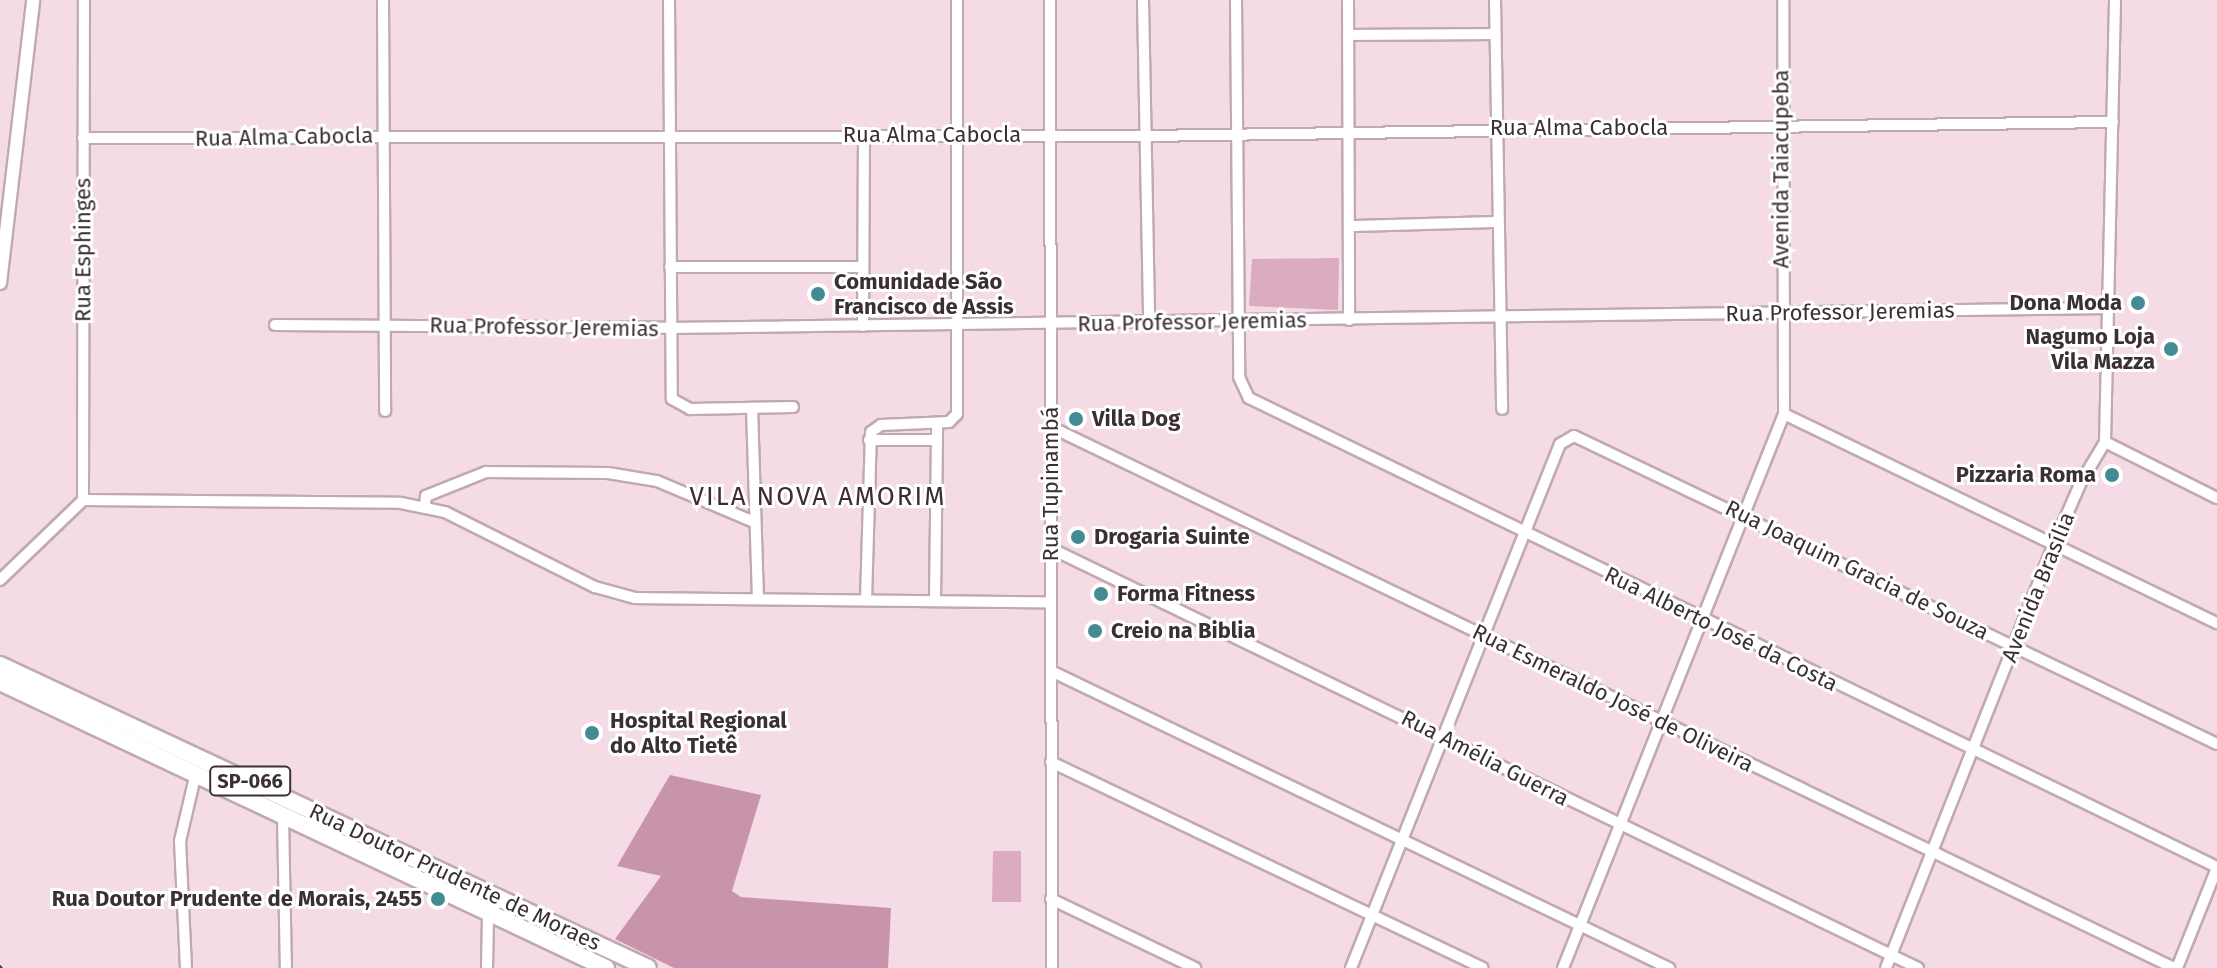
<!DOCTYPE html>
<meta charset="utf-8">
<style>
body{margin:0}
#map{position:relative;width:2217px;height:968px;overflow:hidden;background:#f4dbe6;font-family:"Fira Sans",sans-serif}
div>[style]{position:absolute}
.green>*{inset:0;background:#dbacc1}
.forest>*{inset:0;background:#c894ab}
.roads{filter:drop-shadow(2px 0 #c1a9b3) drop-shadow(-2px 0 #c1a9b3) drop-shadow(0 2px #c1a9b3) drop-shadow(0 -2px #c1a9b3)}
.minor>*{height:10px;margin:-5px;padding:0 5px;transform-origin:5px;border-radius:5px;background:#fff}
.tertiary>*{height:12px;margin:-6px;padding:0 6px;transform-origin:6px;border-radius:6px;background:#fff}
.trunk>*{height:16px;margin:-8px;padding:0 8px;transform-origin:8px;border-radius:8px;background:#fff}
.rail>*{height:4px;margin:-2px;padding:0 2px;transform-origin:2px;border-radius:2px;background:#4f4348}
.dots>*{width:22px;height:22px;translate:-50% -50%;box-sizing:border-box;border:4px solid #fff;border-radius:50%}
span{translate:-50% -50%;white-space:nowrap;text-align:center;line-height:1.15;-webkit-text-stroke:6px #fff;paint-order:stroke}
.shield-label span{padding:2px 6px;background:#fff;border:2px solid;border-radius:6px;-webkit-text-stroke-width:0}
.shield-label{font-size:20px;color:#3a3034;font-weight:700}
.street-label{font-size:22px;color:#3a3034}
.poi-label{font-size:22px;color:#3a3034;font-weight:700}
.left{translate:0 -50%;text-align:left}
.right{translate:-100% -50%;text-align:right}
.quarter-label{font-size:26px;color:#3e2b34;letter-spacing:2px}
</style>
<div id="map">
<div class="green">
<i style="clip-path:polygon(1339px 258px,1338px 310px,1249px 306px,1252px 259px)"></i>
<i style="clip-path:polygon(993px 851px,1021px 851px,1021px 902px,992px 902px)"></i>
</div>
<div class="forest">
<i style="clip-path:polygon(670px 775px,761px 795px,732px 891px,741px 897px,891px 908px,888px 968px,674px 968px,615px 939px,661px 876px,617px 866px)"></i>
</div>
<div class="roads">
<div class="minor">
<i style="left:383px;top:0;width:411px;rotate:89.7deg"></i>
<i style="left:669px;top:0;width:399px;rotate:89.6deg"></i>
<i style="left:672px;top:399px;width:21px;rotate:29deg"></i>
<i style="left:690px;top:409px;width:103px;rotate:-1.1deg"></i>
<i style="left:1050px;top:0;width:968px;rotate:89.88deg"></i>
<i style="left:1143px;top:0;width:322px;rotate:88.9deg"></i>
<i style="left:1236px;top:0;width:377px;rotate:89.5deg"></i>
<i style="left:1239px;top:377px;width:23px;rotate:65deg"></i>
<i style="left:1249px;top:398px;width:1076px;rotate:25.85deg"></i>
<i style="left:1348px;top:0;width:320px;rotate:89.8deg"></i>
<i style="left:1495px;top:0;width:409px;rotate:89deg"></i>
<i style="left:1348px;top:35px;width:147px;rotate:-0.4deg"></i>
<i style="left:83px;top:138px;width:1061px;rotate:-0.11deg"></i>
<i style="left:1144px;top:136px;width:969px;rotate:-0.83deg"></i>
<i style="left:1351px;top:226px;width:147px;rotate:-1.6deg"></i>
<i style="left:670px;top:267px;width:193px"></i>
<i style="left:275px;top:325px;width:394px;rotate:0.4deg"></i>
<i style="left:669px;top:328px;width:1439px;rotate:-0.8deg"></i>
<i style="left:863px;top:326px;width:190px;rotate:-89.7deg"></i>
<i style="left:752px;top:408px;width:191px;rotate:88.2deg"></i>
<i style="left:1784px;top:414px;width:481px;rotate:25.8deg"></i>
<i style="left:1051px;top:427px;width:1247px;rotate:25.72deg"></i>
<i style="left:869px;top:440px;width:67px"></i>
<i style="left:2105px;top:442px;width:125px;rotate:26.6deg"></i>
<i style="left:83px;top:500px;width:500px;rotate:-89.89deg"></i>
<i style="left:425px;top:505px;width:9px;rotate:-84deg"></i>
<i style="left:426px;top:496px;width:65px;rotate:-21.8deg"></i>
<i style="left:486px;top:472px;width:122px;rotate:0.5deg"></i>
<i style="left:608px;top:473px;width:50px;rotate:9.3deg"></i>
<i style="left:657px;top:481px;width:105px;rotate:22.9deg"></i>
<i style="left:1052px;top:549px;width:962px;rotate:25.82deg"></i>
<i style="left:0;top:580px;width:115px;rotate:-43.9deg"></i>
<i style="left:83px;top:500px;width:318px;rotate:0.5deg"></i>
<i style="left:401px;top:503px;width:45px;rotate:11.6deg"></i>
<i style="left:445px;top:512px;width:168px;rotate:26.6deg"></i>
<i style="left:595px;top:587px;width:41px;rotate:15.4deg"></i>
<i style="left:635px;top:598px;width:416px;rotate:0.6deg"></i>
<i style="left:866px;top:600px;width:168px;rotate:-88.3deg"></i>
<i style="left:871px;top:432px;width:12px;rotate:-35deg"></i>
<i style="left:881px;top:425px;width:68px;rotate:-2.5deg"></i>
<i style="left:949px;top:422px;width:11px;rotate:-45deg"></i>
<i style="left:957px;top:414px;width:414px;rotate:-90deg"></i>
<i style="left:935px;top:600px;width:176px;rotate:-89.3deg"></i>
<i style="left:1051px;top:671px;width:686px;rotate:25.67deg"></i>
<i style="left:1051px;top:762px;width:478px;rotate:25.5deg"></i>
<i style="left:283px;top:817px;width:151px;rotate:88.9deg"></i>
<i style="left:1051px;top:899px;width:160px;rotate:25.6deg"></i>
<i style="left:186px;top:968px;width:127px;rotate:-92.7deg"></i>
<i style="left:180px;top:841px;width:70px;rotate:-76.8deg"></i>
<i style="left:487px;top:968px;width:53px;rotate:-88.9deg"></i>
<i style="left:488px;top:915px;width:21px;rotate:-55deg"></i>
<i style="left:1351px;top:968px;width:564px;rotate:-68.26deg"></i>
<i style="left:1560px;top:444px;width:16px;rotate:-30deg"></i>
<i style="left:1574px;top:436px;width:713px;rotate:25.59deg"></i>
<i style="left:1563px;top:968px;width:596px;rotate:-68.25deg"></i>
<i style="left:1784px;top:414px;width:414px;rotate:-90.1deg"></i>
<i style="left:1886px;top:968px;width:456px;rotate:-68.4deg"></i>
<i style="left:2054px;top:544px;width:68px;rotate:-66.5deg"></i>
<i style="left:2081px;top:482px;width:47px;rotate:-59deg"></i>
<i style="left:2105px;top:442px;width:442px;rotate:-88.7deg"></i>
<i style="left:2177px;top:968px;width:108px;rotate:-68.2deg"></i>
</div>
<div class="tertiary">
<i style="left:0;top:283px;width:285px;rotate:-83.3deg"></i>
</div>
<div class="trunk">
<i style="left:0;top:665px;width:715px;rotate:25.06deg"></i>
<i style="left:0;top:682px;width:670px;rotate:25.26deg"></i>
</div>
</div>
<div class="rail">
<i style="left:0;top:967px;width:1px;rotate:45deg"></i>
</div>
<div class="dots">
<i style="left:818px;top:294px;background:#448b94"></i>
<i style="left:2138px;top:303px;background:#448b94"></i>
<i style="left:2171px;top:349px;background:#448b94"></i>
<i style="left:1076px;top:419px;background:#448b94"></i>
<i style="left:2112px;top:475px;background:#448b94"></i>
<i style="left:1078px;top:537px;background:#448b94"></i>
<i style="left:1101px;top:594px;background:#448b94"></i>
<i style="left:1095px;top:631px;background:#448b94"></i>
<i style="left:592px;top:733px;background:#448b94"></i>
<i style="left:438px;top:899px;background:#448b94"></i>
</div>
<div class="shield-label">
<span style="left:250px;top:781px">SP-066</span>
</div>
<div class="street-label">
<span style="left:1579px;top:128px">Rua Alma Cabocla</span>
<span style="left:932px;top:135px">Rua Alma Cabocla</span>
<span style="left:284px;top:137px;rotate:-1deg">Rua Alma Cabocla</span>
<span style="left:1781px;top:169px;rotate:-90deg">Avenida Taiacupeba</span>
<span style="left:83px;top:250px;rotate:-90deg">Rua Esphinges</span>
<span style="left:1840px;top:312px;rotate:-1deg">Rua Professor Jeremias</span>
<span style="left:1192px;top:322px;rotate:-1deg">Rua Professor Jeremias</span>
<span style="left:544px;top:327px;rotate:1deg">Rua Professor Jeremias</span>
<span style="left:1051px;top:484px;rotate:-90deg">Rua Tupinambá</span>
<span style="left:1857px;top:570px;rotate:26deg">Rua Joaquim Gracia de Souza</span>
<span style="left:2038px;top:587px;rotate:-68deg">Avenida Brasília</span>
<span style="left:1721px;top:629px;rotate:26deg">Rua Alberto José da Costa</span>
<span style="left:1613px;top:698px;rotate:26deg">Rua Esmeraldo José de Oliveira</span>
<span style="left:1485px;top:758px;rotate:27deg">Rua Amélia Guerra</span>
<span style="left:455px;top:877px;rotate:25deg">Rua Doutor Prudente de Moraes</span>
</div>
<div class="poi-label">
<span class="left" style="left:834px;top:294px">Comunidade São<br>Francisco de Assis</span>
<span class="right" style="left:2122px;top:303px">Dona Moda</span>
<span class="right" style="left:2155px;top:349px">Nagumo Loja<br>Vila Mazza</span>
<span class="left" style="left:1092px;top:419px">Villa Dog</span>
<span class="right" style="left:2096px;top:475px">Pizzaria Roma</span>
<span class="left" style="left:1094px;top:537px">Drogaria Suinte</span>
<span class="left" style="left:1117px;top:594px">Forma Fitness</span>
<span class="left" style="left:1111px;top:631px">Creio na Biblia</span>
<span class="left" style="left:610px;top:733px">Hospital Regional<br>do Alto Tietê</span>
<span class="right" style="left:422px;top:899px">Rua Doutor Prudente de Morais, 2455</span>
</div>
<div class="quarter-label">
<span style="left:818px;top:497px">VILA NOVA AMORIM</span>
</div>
</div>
